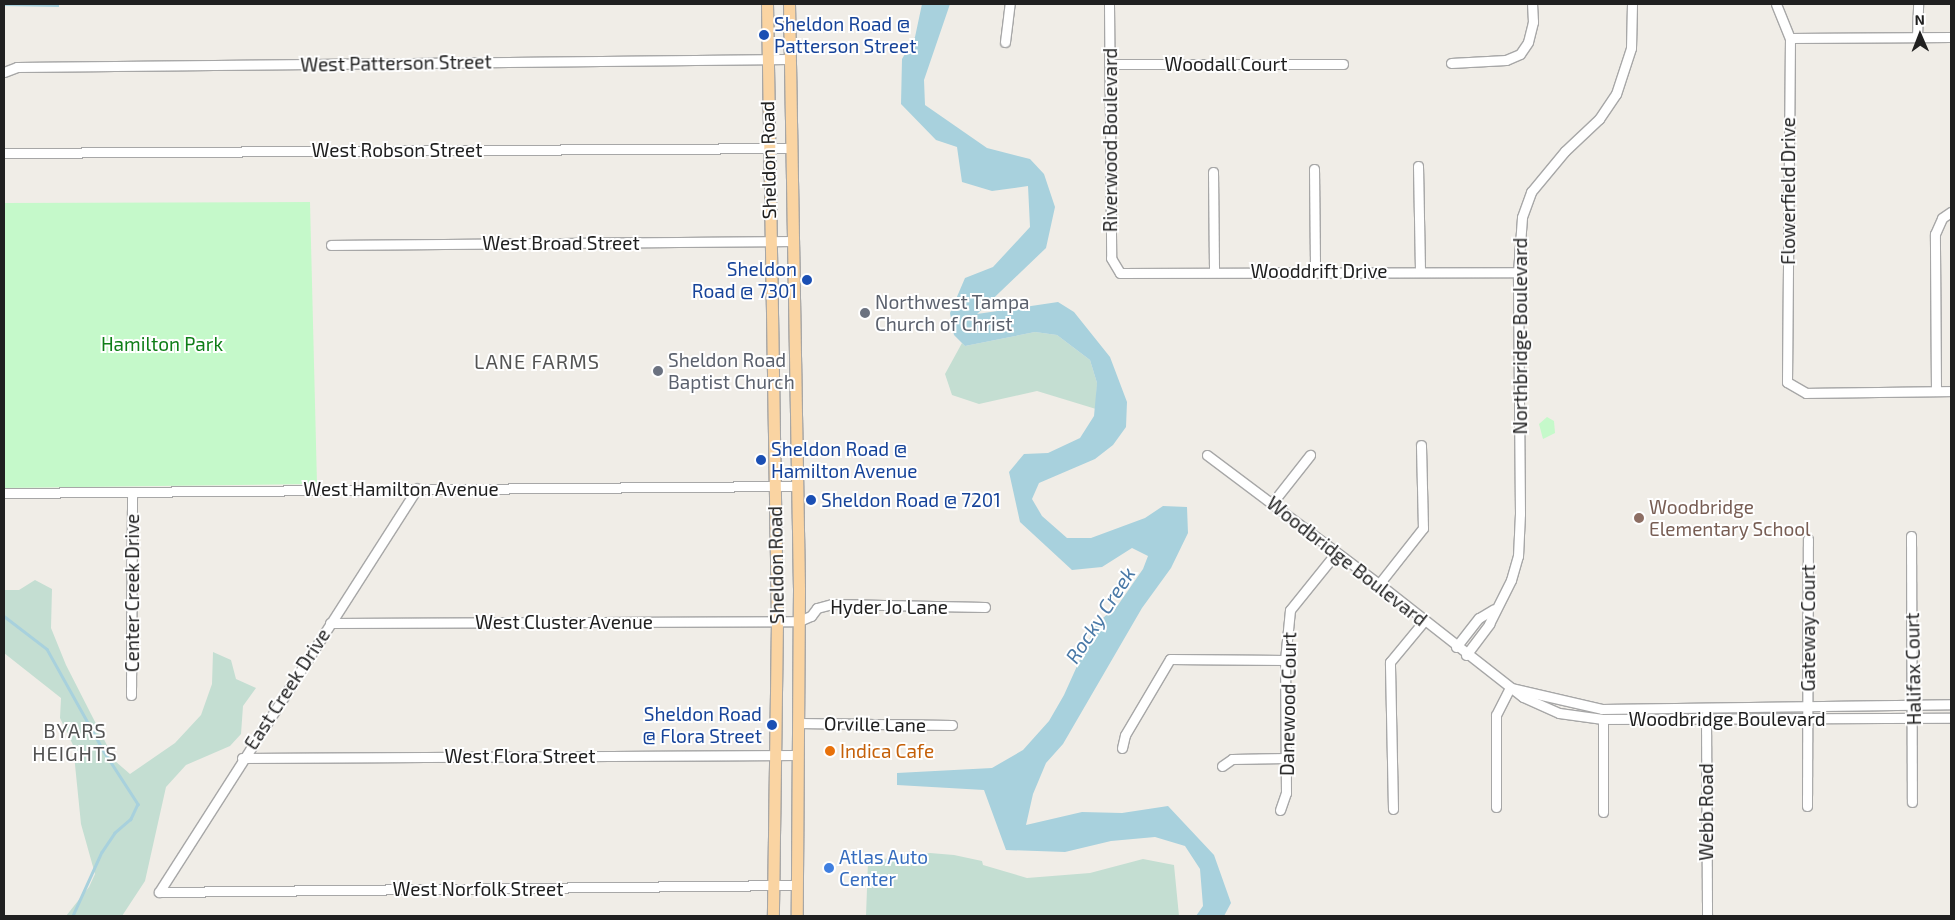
<!DOCTYPE html>
<style>
body{margin:0}
#map{position:relative;width:1955px;height:920px;overflow:hidden;background:#f0ede7;font-family:"Exo 2",sans-serif}
div>[style]{position:absolute}
.wetland>*{inset:0;background:#c4ded2}
.park>*{inset:0;background:#c5f9ca}
.water>*{inset:0;background:#a8d1dd}
.stream>*{height:2.5px;margin:-1.25px;padding:0 1.25px;transform-origin:1.25px;border-radius:1.25px;background:#a8d1dd}
.roads{filter:drop-shadow(1px 0 #a7a7a7) drop-shadow(-1px 0 #a7a7a7) drop-shadow(0 1px #a7a7a7) drop-shadow(0 -1px #a7a7a7)}
.minor>*{height:9px;margin:-4.5px;padding:0 4.5px;transform-origin:4.5px;border-radius:4.5px;background:#fff}
.major>*{height:11px;margin:-5.5px;padding:0 5.5px;transform-origin:5.5px;border-radius:5.5px;background:#fad4a2}
.dots>*{width:14px;height:14px;translate:-50% -50%;box-sizing:border-box;border:2px solid #fff;border-radius:50%}
span{translate:-50% -50%;white-space:nowrap;text-align:center;line-height:1.15;-webkit-text-stroke:4px #fff;paint-order:stroke}
.transit-label{font-size:19px;color:#164399}
.left{translate:0 -50%;text-align:left}
.right{translate:-100% -50%;text-align:right}
.street-label{font-size:19px;color:#202020}
.worship-label{font-size:19px;color:#5b616d}
.park-label{font-size:19px;color:#0e7e17}
.education-label{font-size:19px;color:#785e54}
.food-label{font-size:19px;color:#c56008}
.shop-label{font-size:19px;color:#366cbe}
.neighbourhood-label{font-size:20px;color:#535353;letter-spacing:1px}
.water-label{font-size:20px;color:#4a79a7;font-style:italic}
.frame{position:absolute;inset:0;border:5px solid #202020;pointer-events:none}
.north{position:absolute;left:1895px;top:10px;width:50px;height:50px;-webkit-text-stroke:4px #fff;paint-order:stroke;rotate:359deg;font-size:14px;font-weight:700;line-height:20px;text-align:center;color:#202020}
.north::after{content:'';display:block;margin:auto;width:18px;height:22px;background:#202020;clip-path:polygon(50% 0,100% 100%,50% 72%,0 100%)}
</style>
<div id="map">
<div class="wetland">
<i style="clip-path:polygon(1035px 332px,1057px 335px,1090px 360px,1097px 383px,1096px 409px,1037px 391px,979px 404px,952px 395px,945px 374px,962px 343px,965px 346px)"></i>
<i style="clip-path:polygon(35px 580px,52px 589px,51px 628px,66px 665px,115px 761px,130px 774px,175px 743px,201px 715px,212px 684px,213px 652px,231px 660px,236px 679px,256px 688px,243px 706px,241px 734px,230px 746px,186px 765px,166px 787px,145px 881px,122px 916px,66px 916px,89px 887px,95px 874px,81px 824px,73px 745px,60px 718px,61px 698px,4px 653px,4px 590px,19px 590px)"></i>
<i style="clip-path:polygon(930px 853px,954px 855px,982px 861px,983px 865px,1027px 878px,1090px 873px,1143px 859px,1174px 865px,1179px 916px,866px 916px,868px 861px)"></i>
</div>
<div class="park">
<i style="clip-path:polygon(310px 202px,317px 484px,4px 488px,4px 203px)"></i>
<i style="clip-path:polygon(1547px 417px,1554px 421px,1555px 433px,1543px 439px,1539px 424px)"></i>
</div>
<div class="water">
<i style="clip-path:polygon(4px 4px,59px 4px,59px 7px,4px 6px)"></i>
<i style="clip-path:polygon(922px 4px,950px 4px,924px 80px,925px 105px,987px 148px,1030px 159px,1044px 174px,1055px 207px,1046px 248px,977px 314px,1058px 302px,1074px 312px,1110px 357px,1127px 402px,1126px 427px,1113px 445px,1095px 459px,1039px 483px,1032px 499px,1042px 516px,1067px 538px,1091px 538px,1145px 518px,1163px 506px,1187px 507px,1188px 533px,1171px 568px,1142px 608px,1063px 744px,1046px 763px,1033px 794px,1026px 825px,1082px 812px,1122px 813px,1168px 806px,1214px 855px,1231px 903px,1224px 916px,1196px 916px,1203px 906px,1200px 869px,1185px 846px,1155px 837px,1111px 841px,1065px 852px,1006px 850px,984px 790px,897px 785px,897px 773px,992px 768px,1023px 750px,1049px 721px,1064px 695px,1096px 624px,1118px 605px,1143px 569px,1148px 556px,1132px 548px,1102px 567px,1072px 570px,1020px 522px,1009px 472px,1024px 454px,1048px 453px,1080px 438px,1094px 416px,1097px 383px,1090px 360px,1057px 335px,1035px 332px,965px 346px,954px 335px,950px 313px,965px 278px,993px 267px,1030px 227px,1028px 186px,992px 191px,962px 182px,957px 147px,936px 140px,901px 104px,902px 59px,915px 37px)"></i>
</div>
<div class="stream">
<i style="left:4px;top:616px;width:54px;rotate:37.5deg"></i>
<i style="left:47px;top:649px;width:119px;rotate:60.9deg"></i>
<i style="left:105px;top:753px;width:61px;rotate:57.1deg"></i>
<i style="left:138px;top:804px;width:17px;rotate:115deg"></i>
<i style="left:131px;top:819px;width:21px;rotate:139deg"></i>
<i style="left:115px;top:833px;width:23px;rotate:124deg"></i>
<i style="left:102px;top:852px;width:70px;rotate:114.4deg"></i>
</div>
<div class="roads">
<div class="minor">
<i style="left:1109px;top:4px;width:254px;rotate:89.5deg"></i>
<i style="left:1111px;top:258px;width:17px;rotate:59deg"></i>
<i style="left:1120px;top:273px;width:398px;rotate:-0.1deg"></i>
<i style="left:1776px;top:4px;width:37px;rotate:68deg"></i>
<i style="left:1790px;top:38px;width:344px;rotate:90.5deg"></i>
<i style="left:1787px;top:382px;width:22px;rotate:30deg"></i>
<i style="left:1806px;top:393px;width:145px;rotate:-0.8deg"></i>
<i style="left:1917px;top:37px;width:33px;rotate:-88deg"></i>
<i style="left:1790px;top:38px;width:161px;rotate:-0.4deg"></i>
<i style="left:1005px;top:42px;width:38px;rotate:-83deg"></i>
<i style="left:1451px;top:63px;width:55px;rotate:-3.1deg"></i>
<i style="left:1506px;top:60px;width:15px;rotate:-23deg"></i>
<i style="left:1520px;top:54px;width:14px;rotate:-56deg"></i>
<i style="left:1528px;top:42px;width:21px;rotate:-76deg"></i>
<i style="left:1533px;top:22px;width:18px;rotate:-93deg"></i>
<i style="left:1109px;top:64px;width:234px"></i>
<i style="left:4px;top:72px;width:14px;rotate:-21deg"></i>
<i style="left:17px;top:67px;width:772px;rotate:-0.59deg"></i>
<i style="left:4px;top:153px;width:785px;rotate:-0.36deg"></i>
<i style="left:1418px;top:166px;width:105px;rotate:88.9deg"></i>
<i style="left:1314px;top:169px;width:103px;rotate:89.4deg"></i>
<i style="left:1213px;top:172px;width:100px;rotate:89.4deg"></i>
<i style="left:331px;top:245px;width:460px;rotate:-0.5deg"></i>
<i style="left:1936px;top:391px;width:157px;rotate:-90.4deg"></i>
<i style="left:1935px;top:234px;width:17px;rotate:-66deg"></i>
<i style="left:1942px;top:218px;width:11px;rotate:-34deg"></i>
<i style="left:1207px;top:455px;width:215px;rotate:36.9deg"></i>
<i style="left:1379px;top:584px;width:183px;rotate:38.1deg"></i>
<i style="left:1523px;top:697px;width:39px;rotate:24deg"></i>
<i style="left:1559px;top:713px;width:44px;rotate:7.8deg"></i>
<i style="left:1603px;top:719px;width:348px;rotate:-0.2deg"></i>
<i style="left:4px;top:493px;width:793px;rotate:-0.51deg"></i>
<i style="left:1273px;top:502px;width:60px;rotate:-51.8deg"></i>
<i style="left:1911px;top:536px;width:266px;rotate:89.8deg"></i>
<i style="left:1379px;top:584px;width:71px;rotate:-51.8deg"></i>
<i style="left:1423px;top:528px;width:83px;rotate:-91.4deg"></i>
<i style="left:330px;top:623px;width:469px;rotate:-0.2deg"></i>
<i style="left:799px;top:621px;width:13px;rotate:-23deg"></i>
<i style="left:811px;top:616px;width:10px;rotate:-53deg"></i>
<i style="left:817px;top:608px;width:16px;rotate:-15deg"></i>
<i style="left:832px;top:604px;width:153px;rotate:1.1deg"></i>
<i style="left:1456px;top:647px;width:37px;rotate:-52deg"></i>
<i style="left:1479px;top:618px;width:17px;rotate:-31deg"></i>
<i style="left:1466px;top:655px;width:39px;rotate:-53deg"></i>
<i style="left:1489px;top:624px;width:49px;rotate:-63.4deg"></i>
<i style="left:1511px;top:580px;width:25px;rotate:-74deg"></i>
<i style="left:1518px;top:556px;width:42px;rotate:-87.3deg"></i>
<i style="left:1520px;top:514px;width:242px;rotate:-90.5deg"></i>
<i style="left:1518px;top:272px;width:55px;rotate:-85.8deg"></i>
<i style="left:1522px;top:217px;width:27px;rotate:-70deg"></i>
<i style="left:1531px;top:192px;width:53px;rotate:-50.3deg"></i>
<i style="left:1565px;top:151px;width:47px;rotate:-43.3deg"></i>
<i style="left:1599px;top:119px;width:30px;rotate:-56deg"></i>
<i style="left:1616px;top:94px;width:48px;rotate:-71.9deg"></i>
<i style="left:1631px;top:48px;width:44px;rotate:-88.7deg"></i>
<i style="left:1511px;top:688px;width:93px;rotate:13deg"></i>
<i style="left:1602px;top:709px;width:349px;rotate:-0.8deg"></i>
<i style="left:131px;top:695px;width:203px;rotate:-89.7deg"></i>
<i style="left:1706px;top:715px;width:201px;rotate:89.7deg"></i>
<i style="left:1603px;top:719px;width:93px;rotate:90deg"></i>
<i style="left:798px;top:723px;width:154px;rotate:0.7deg"></i>
<i style="left:1122px;top:748px;width:13px;rotate:-77deg"></i>
<i style="left:1125px;top:735px;width:88px;rotate:-59.4deg"></i>
<i style="left:1170px;top:659px;width:115px;rotate:0.5deg"></i>
<i style="left:242px;top:758px;width:556px;rotate:-0.31deg"></i>
<i style="left:1222px;top:766px;width:12px;rotate:-35deg"></i>
<i style="left:1232px;top:759px;width:55px;rotate:-1deg"></i>
<i style="left:1807px;top:806px;width:267px;rotate:-89.8deg"></i>
<i style="left:1496px;top:807px;width:92px;rotate:-90deg"></i>
<i style="left:1496px;top:715px;width:30px;rotate:-63deg"></i>
<i style="left:1393px;top:809px;width:147px;rotate:-91.2deg"></i>
<i style="left:1390px;top:662px;width:53px;rotate:-50.3deg"></i>
<i style="left:1280px;top:810px;width:18px;rotate:-71deg"></i>
<i style="left:1286px;top:793px;width:133px;rotate:-90.4deg"></i>
<i style="left:1285px;top:660px;width:50px;rotate:-84.3deg"></i>
<i style="left:1290px;top:610px;width:73px;rotate:-51.1deg"></i>
<i style="left:159px;top:892px;width:638px;rotate:-0.63deg"></i>
<i style="left:159px;top:892px;width:479px;rotate:-57.4deg"></i>
</div>
<div class="major">
<i style="left:767px;top:4px;width:617px;rotate:89.07deg"></i>
<i style="left:777px;top:621px;width:295px;rotate:90.8deg"></i>
<i style="left:789px;top:4px;width:586px;rotate:89.02deg"></i>
<i style="left:799px;top:590px;width:326px;rotate:90.4deg"></i>
</div>
</div>
<div class="dots">
<i style="left:764px;top:35px;background:#1a4fb4"></i>
<i style="left:807px;top:280px;background:#1a4fb4"></i>
<i style="left:865px;top:313px;background:#6b7280"></i>
<i style="left:658px;top:371px;background:#6b7280"></i>
<i style="left:761px;top:460px;background:#1a4fb4"></i>
<i style="left:811px;top:500px;background:#1a4fb4"></i>
<i style="left:1639px;top:518px;background:#8d6e63"></i>
<i style="left:772px;top:725px;background:#1a4fb4"></i>
<i style="left:830px;top:751px;background:#e8710a"></i>
<i style="left:829px;top:868px;background:#3f7fe0"></i>
</div>
<div class="transit-label">
<span class="left" style="left:774px;top:35px">Sheldon Road @<br>Patterson Street</span>
<span class="right" style="left:797px;top:280px">Sheldon<br>Road @ 7301</span>
<span class="left" style="left:771px;top:460px">Sheldon Road @<br>Hamilton Avenue</span>
<span class="left" style="left:821px;top:500px">Sheldon Road @ 7201</span>
<span class="right" style="left:762px;top:725px">Sheldon Road<br>@ Flora Street</span>
</div>
<div class="street-label">
<span style="left:396px;top:63px;rotate:-1deg">West Patterson Street</span>
<span style="left:1226px;top:64px">Woodall Court</span>
<span style="left:1110px;top:140px;rotate:-90deg">Riverwood Boulevard</span>
<span style="left:397px;top:150px">West Robson Street</span>
<span style="left:768px;top:160px;rotate:-91deg">Sheldon Road</span>
<span style="left:1788px;top:191px;rotate:-90deg">Flowerfield Drive</span>
<span style="left:561px;top:243px">West Broad Street</span>
<span style="left:1319px;top:271px">Wooddrift Drive</span>
<span style="left:1520px;top:336px;rotate:-90deg">Northbridge Boulevard</span>
<span style="left:401px;top:489px">West Hamilton Avenue</span>
<span style="left:1347px;top:561px;rotate:38deg">Woodbridge Boulevard</span>
<span style="left:776px;top:565px;rotate:-91deg">Sheldon Road</span>
<span style="left:132px;top:593px;rotate:-90deg">Center Creek Drive</span>
<span style="left:889px;top:607px">Hyder Jo Lane</span>
<span style="left:564px;top:622px">West Cluster Avenue</span>
<span style="left:1808px;top:628px;rotate:-90deg">Gateway Court</span>
<span style="left:1913px;top:669px;rotate:-91deg">Halifax Court</span>
<span style="left:287px;top:689px;rotate:-57deg">East Creek Drive</span>
<span style="left:1288px;top:704px;rotate:-89deg">Danewood Court</span>
<span style="left:1727px;top:719px">Woodbridge Boulevard</span>
<span style="left:875px;top:724px;rotate:1deg">Orville Lane</span>
<span style="left:520px;top:756px">West Flora Street</span>
<span style="left:1706px;top:812px;rotate:-90deg">Webb Road</span>
<span style="left:478px;top:889px">West Norfolk Street</span>
</div>
<div class="worship-label">
<span class="left" style="left:875px;top:313px">Northwest Tampa<br>Church of Christ</span>
<span class="left" style="left:668px;top:371px">Sheldon Road<br>Baptist Church</span>
</div>
<div class="park-label">
<span style="left:162px;top:344px">Hamilton Park</span>
</div>
<div class="education-label">
<span class="left" style="left:1649px;top:518px">Woodbridge<br>Elementary School</span>
</div>
<div class="food-label">
<span class="left" style="left:840px;top:751px">Indica Cafe</span>
</div>
<div class="shop-label">
<span class="left" style="left:839px;top:868px">Atlas Auto<br>Center</span>
</div>
<div class="neighbourhood-label">
<span style="left:537px;top:361px">LANE FARMS</span>
<span style="left:75px;top:742px">BYARS<br>HEIGHTS</span>
</div>
<div class="water-label">
<span style="left:1100px;top:615px;rotate:-57deg">Rocky Creek</span>
</div>
<div class="frame"></div>
<div class="north">N</div>
</div>
